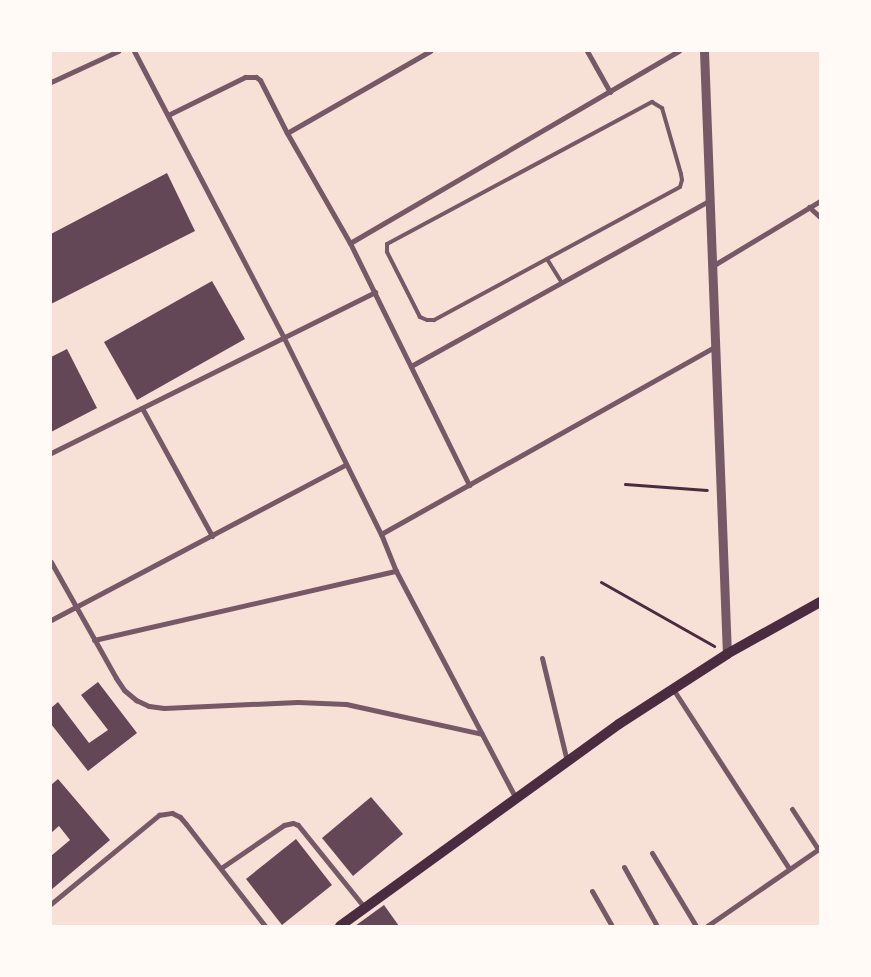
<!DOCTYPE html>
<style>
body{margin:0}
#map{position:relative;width:871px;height:977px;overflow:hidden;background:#f7e1d7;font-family:Raleway,sans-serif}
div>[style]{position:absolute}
.building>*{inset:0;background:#644757}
.path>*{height:3px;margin:-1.5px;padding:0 1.5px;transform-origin:1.5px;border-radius:1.5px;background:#4a2c40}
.service>*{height:4px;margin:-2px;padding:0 2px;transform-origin:2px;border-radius:2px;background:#755966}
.pedestrian>*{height:4.5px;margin:-2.25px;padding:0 2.25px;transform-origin:2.25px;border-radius:2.25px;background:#755966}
.minor>*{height:5px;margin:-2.5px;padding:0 2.5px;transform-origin:2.5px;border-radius:2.5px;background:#755966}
.tertiary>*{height:9px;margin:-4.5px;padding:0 4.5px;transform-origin:4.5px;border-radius:4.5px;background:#755966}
.secondary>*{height:10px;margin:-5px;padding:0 5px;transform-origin:5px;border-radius:5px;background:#4a2c40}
span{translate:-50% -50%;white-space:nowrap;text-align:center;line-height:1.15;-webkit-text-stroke:4.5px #fffaf5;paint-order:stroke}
.frame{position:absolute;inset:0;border:52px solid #fffaf5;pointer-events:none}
</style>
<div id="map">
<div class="building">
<i style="clip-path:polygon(167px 173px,195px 231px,51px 304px,51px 234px)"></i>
<i style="clip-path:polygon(212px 281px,245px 339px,137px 400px,104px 342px)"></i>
<i style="clip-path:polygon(67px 349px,97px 408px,51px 432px,51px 357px)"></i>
<i style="clip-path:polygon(98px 682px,137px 733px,88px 771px,51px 724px,51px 708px,58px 702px,89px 743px,108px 730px,81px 695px)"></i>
<i style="clip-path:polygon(58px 779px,110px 840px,51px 890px,51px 856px,70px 840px,59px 826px,51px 833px,51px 785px)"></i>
<i style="clip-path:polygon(371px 797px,403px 834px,353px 876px,322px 838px)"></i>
<i style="clip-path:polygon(296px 839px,332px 885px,282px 925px,246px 879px)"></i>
<i style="clip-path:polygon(384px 905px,399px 926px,355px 926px)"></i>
</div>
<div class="path">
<i style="left:625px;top:484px;width:82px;rotate:4.2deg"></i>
<i style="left:601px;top:582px;width:130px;rotate:29.5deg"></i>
</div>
<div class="service">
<i style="left:652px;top:102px;width:12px;rotate:31deg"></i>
<i style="left:662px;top:108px;width:69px;rotate:73.9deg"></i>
<i style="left:681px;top:174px;width:6px;rotate:81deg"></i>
<i style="left:682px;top:180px;width:7px;rotate:106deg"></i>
<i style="left:680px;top:187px;width:280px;rotate:151.6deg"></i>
<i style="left:434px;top:320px;width:7px;rotate:180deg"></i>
<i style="left:427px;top:320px;width:8px;rotate:-157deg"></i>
<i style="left:420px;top:317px;width:73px;rotate:-116.9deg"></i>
<i style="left:387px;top:252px;width:8px;rotate:-90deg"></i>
<i style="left:387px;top:244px;width:301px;rotate:-28.2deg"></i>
<i style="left:547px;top:259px;width:28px;rotate:58deg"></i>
</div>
<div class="pedestrian">
<i style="left:51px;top:904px;width:140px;rotate:-39.5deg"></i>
<i style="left:159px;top:815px;width:13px;rotate:-9deg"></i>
</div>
<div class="minor">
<i style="left:134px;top:51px;width:324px;rotate:62.4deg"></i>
<i style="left:284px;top:338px;width:219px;rotate:63.7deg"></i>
<i style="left:381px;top:534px;width:40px;rotate:68deg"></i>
<i style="left:396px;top:571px;width:258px;rotate:62.2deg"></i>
<i style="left:587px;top:51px;width:47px;rotate:60.7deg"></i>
<i style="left:51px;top:82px;width:74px;rotate:-24.8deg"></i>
<i style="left:168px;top:115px;width:86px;rotate:-26.3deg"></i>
<i style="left:245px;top:77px;width:11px"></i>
<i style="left:256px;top:77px;width:5px;rotate:37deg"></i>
<i style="left:260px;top:80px;width:59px;rotate:63deg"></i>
<i style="left:287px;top:133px;width:127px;rotate:60.2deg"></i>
<i style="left:350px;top:243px;width:270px;rotate:63.8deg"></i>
<i style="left:287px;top:133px;width:165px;rotate:-29.8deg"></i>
<i style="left:809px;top:207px;width:15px;rotate:42deg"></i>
<i style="left:350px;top:243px;width:381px;rotate:-30.3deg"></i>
<i style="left:714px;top:265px;width:124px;rotate:-31.1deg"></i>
<i style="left:411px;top:366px;width:341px;rotate:-29deg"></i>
<i style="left:142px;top:408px;width:146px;rotate:61.3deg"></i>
<i style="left:51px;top:453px;width:362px;rotate:-26.4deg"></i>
<i style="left:381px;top:534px;width:382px;rotate:-29.3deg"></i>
<i style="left:51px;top:562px;width:133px;rotate:60.7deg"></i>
<i style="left:116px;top:678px;width:14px;rotate:56deg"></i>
<i style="left:124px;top:690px;width:16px;rotate:40deg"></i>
<i style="left:136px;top:700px;width:14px;rotate:25deg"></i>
<i style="left:149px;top:706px;width:15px;rotate:8deg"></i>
<i style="left:164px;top:708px;width:134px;rotate:-2.6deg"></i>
<i style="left:298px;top:702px;width:48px;rotate:2.4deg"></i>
<i style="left:346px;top:704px;width:139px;rotate:12.4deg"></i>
<i style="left:51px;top:620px;width:332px;rotate:-27.8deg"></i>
<i style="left:94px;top:640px;width:310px;rotate:-12.9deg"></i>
<i style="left:542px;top:658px;width:106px;rotate:76.4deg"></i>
<i style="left:673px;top:689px;width:213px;rotate:57.1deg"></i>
<i style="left:792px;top:809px;width:48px;rotate:57deg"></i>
<i style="left:172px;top:813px;width:9px;rotate:27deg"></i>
<i style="left:180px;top:817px;width:9px;rotate:49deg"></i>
<i style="left:186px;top:824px;width:129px;rotate:52.2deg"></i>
<i style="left:652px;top:853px;width:85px;rotate:58.9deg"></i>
<i style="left:624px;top:867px;width:68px;rotate:60.8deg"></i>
<i style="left:221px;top:868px;width:76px;rotate:-34.3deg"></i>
<i style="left:284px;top:825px;width:9px;rotate:-13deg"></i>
<i style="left:293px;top:823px;width:5px;rotate:22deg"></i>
<i style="left:298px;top:825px;width:107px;rotate:51.1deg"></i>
<i style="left:592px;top:891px;width:40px;rotate:60.3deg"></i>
<i style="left:707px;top:926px;width:137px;rotate:-34.6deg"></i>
</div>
<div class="tertiary">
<i style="left:704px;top:51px;width:603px;rotate:87.82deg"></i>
</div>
<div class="secondary">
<i style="left:340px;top:926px;width:344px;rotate:-35.9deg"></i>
<i style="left:619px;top:724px;width:129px;rotate:-32.9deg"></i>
<i style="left:727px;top:654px;width:107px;rotate:-29.2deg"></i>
</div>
<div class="frame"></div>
</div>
